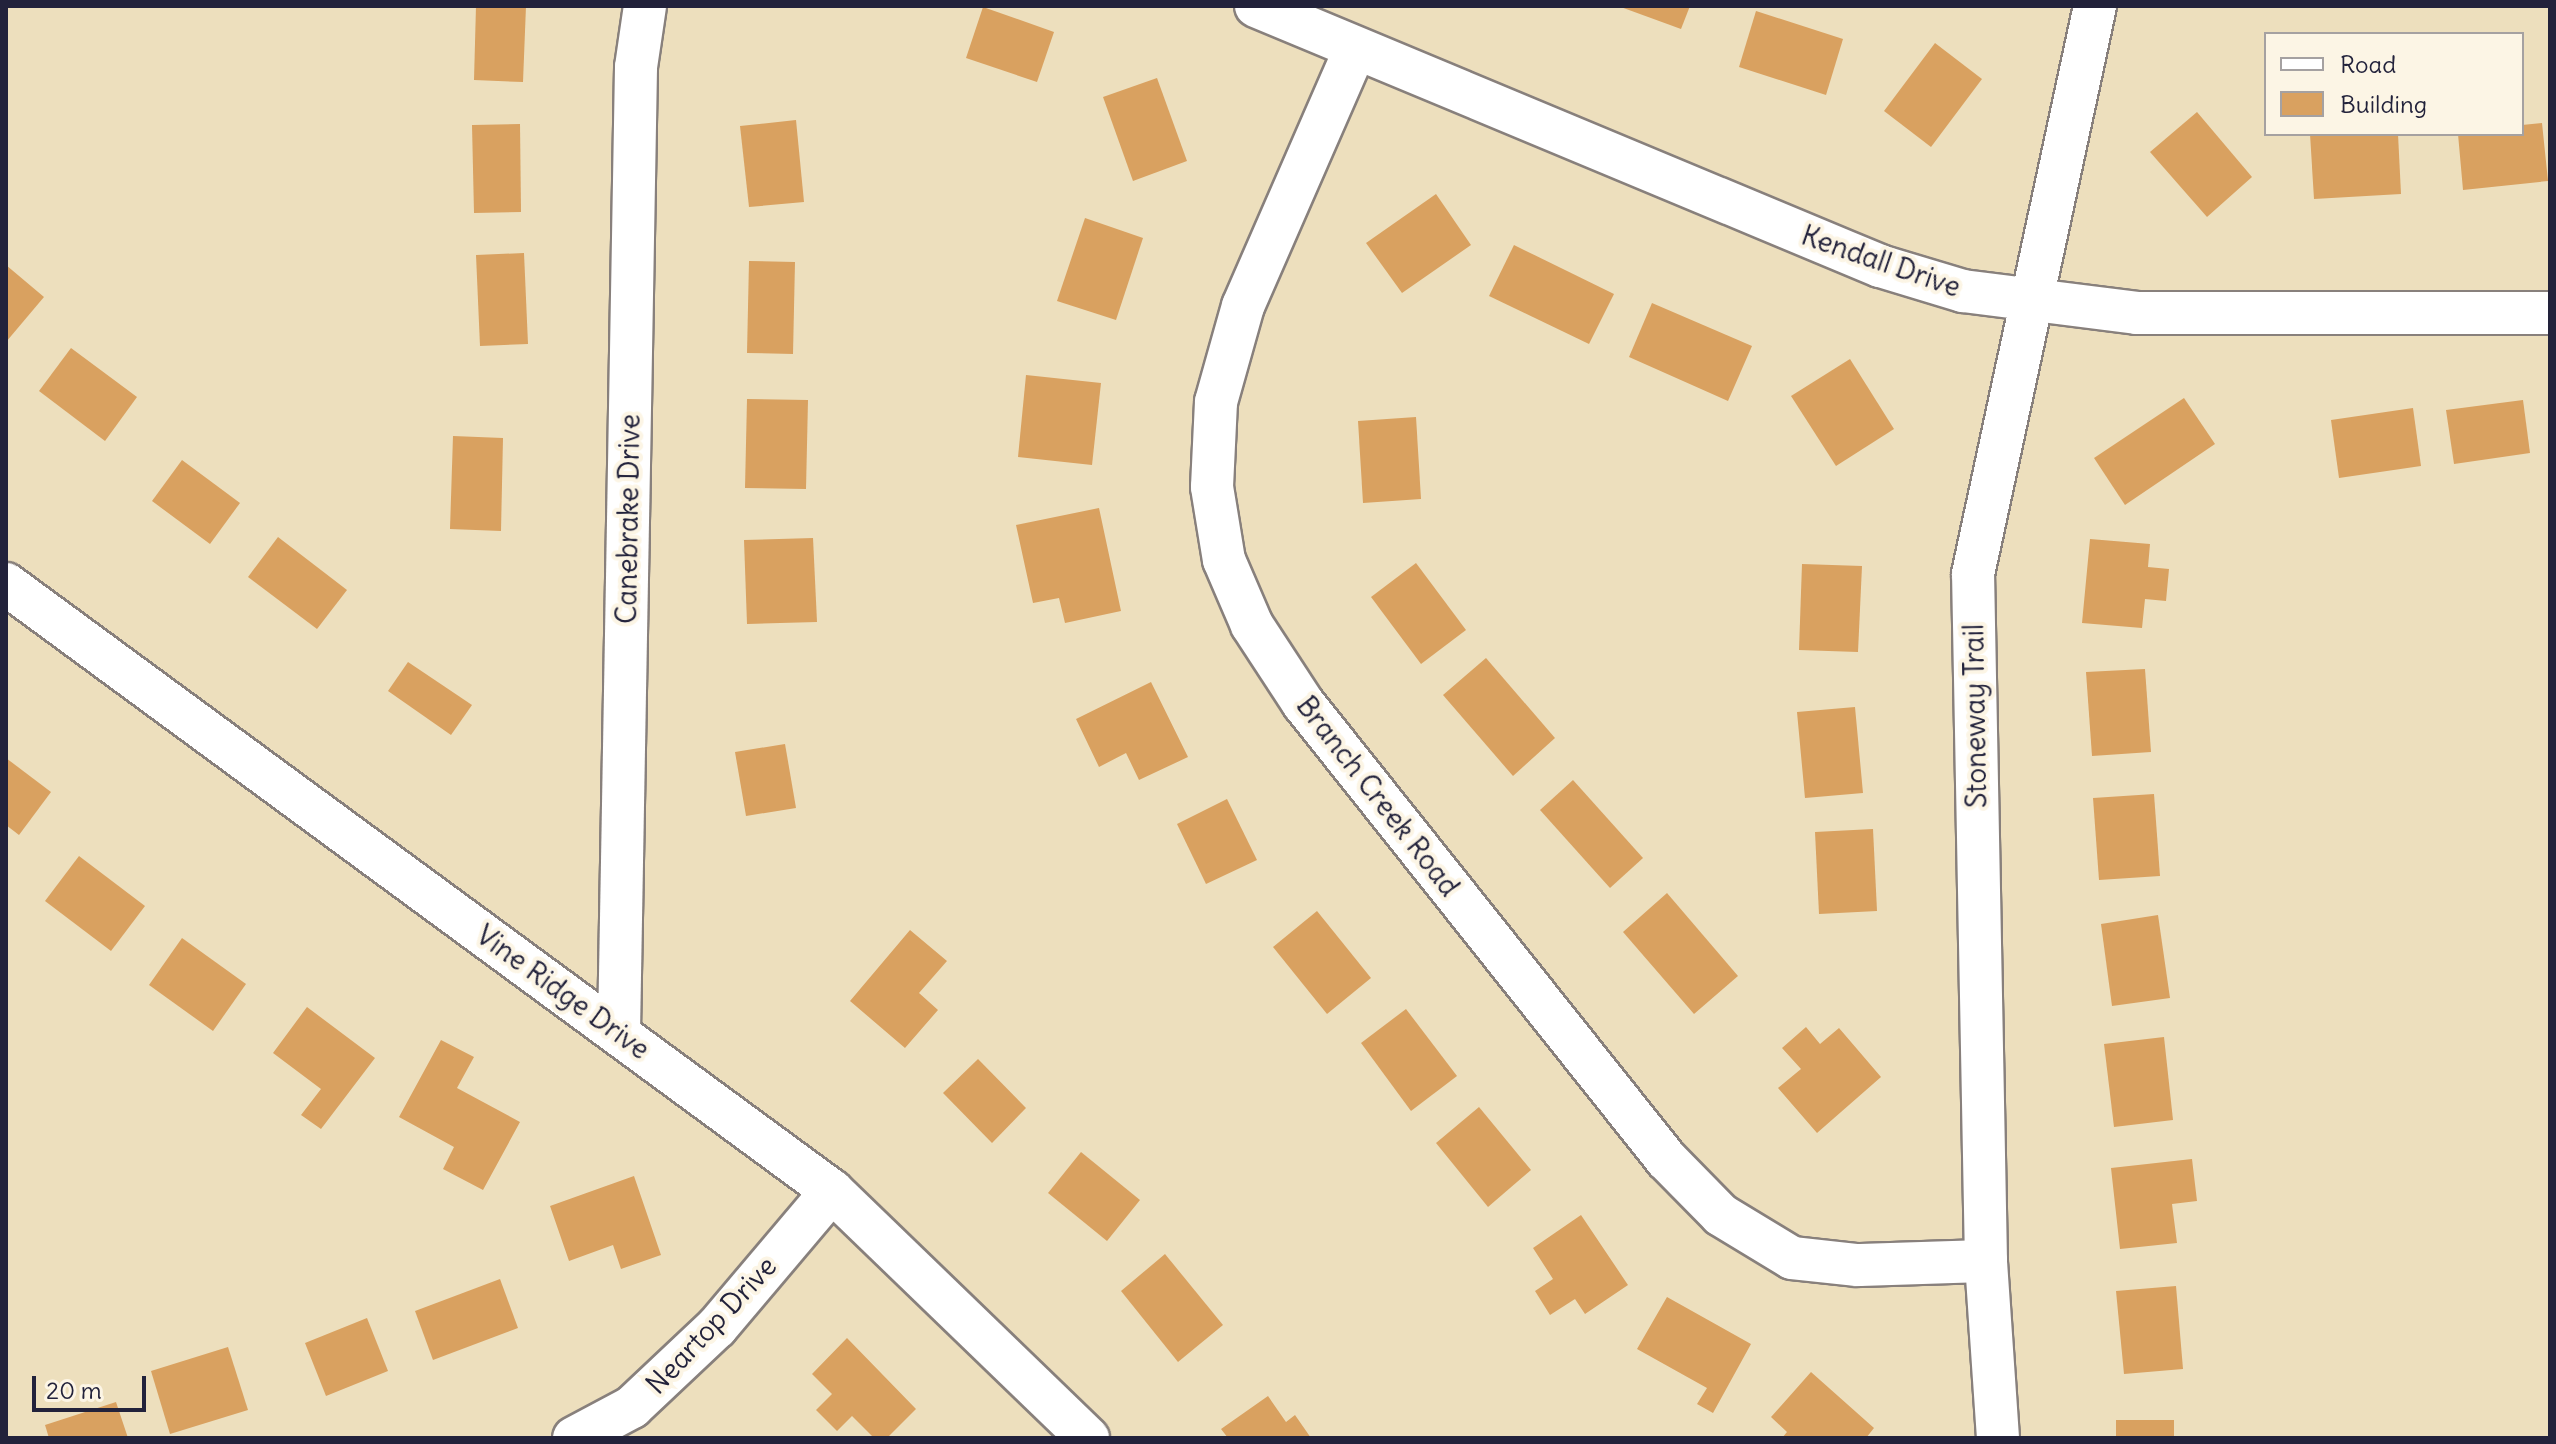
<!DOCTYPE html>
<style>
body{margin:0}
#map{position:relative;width:2556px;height:1444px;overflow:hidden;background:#eddfbd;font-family:Delius,sans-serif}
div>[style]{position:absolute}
.building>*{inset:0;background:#d9a160}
.roads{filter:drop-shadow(2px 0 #88807c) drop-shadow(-2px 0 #88807c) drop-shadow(0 2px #88807c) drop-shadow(0 -2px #88807c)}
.street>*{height:42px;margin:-21px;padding:0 21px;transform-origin:21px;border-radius:21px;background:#fff}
span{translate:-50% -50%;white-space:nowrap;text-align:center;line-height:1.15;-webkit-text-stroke:8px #fcf5e5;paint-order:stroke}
.street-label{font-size:28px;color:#22223b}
.frame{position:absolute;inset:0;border:8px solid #22223b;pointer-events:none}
.legend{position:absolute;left:2264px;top:32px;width:260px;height:104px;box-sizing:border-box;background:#fcf5e5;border:2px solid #a5a1a1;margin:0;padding:10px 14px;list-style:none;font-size:24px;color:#22223b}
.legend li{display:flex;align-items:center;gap:16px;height:40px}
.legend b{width:40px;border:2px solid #a5a1a1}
.scale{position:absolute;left:32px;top:1376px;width:114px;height:36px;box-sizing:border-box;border:4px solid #22223b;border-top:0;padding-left:10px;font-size:24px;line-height:28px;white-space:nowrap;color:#22223b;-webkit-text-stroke:6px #fcf5e5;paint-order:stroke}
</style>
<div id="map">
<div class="building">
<i style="clip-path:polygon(476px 6px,526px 6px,523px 82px,474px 80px)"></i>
<i style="clip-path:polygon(1618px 6px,1690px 6px,1681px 29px)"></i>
<i style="clip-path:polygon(983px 7px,1054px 32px,1037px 82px,966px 58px)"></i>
<i style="clip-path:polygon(1756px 11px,1843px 39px,1826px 95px,1739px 67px)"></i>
<i style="clip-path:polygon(1935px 43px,1982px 79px,1931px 147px,1884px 111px)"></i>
<i style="clip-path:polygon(1157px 78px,1187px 161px,1133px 181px,1103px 97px)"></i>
<i style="clip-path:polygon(2197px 112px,2252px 177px,2207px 217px,2150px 152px)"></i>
<i style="clip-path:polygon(796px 120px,804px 202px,749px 207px,740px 126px)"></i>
<i style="clip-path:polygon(2542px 123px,2548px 181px,2463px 190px,2458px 134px,2522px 134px,2522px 125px)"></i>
<i style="clip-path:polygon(520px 124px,521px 212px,474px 213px,472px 125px)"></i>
<i style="clip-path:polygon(2310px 134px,2398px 134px,2401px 194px,2314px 199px)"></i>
<i style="clip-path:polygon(1436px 194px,1471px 245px,1402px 293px,1366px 243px)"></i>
<i style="clip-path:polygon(1085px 218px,1143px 238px,1116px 320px,1057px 301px)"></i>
<i style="clip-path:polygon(1514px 245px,1614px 294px,1589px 344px,1489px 296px)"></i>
<i style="clip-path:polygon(524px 253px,528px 344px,480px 346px,476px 255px)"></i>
<i style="clip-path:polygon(749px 261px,795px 262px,793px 354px,747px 353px)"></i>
<i style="clip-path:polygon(6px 265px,44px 297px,6px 342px)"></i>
<i style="clip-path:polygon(1652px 303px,1752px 346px,1728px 401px,1629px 357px)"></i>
<i style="clip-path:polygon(71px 348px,137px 397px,105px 441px,39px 391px)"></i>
<i style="clip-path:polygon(1850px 359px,1894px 429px,1836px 466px,1791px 396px)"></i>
<i style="clip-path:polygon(1026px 375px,1101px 383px,1092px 465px,1018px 457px)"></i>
<i style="clip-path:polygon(2184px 398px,2215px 444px,2125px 505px,2094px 458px)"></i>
<i style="clip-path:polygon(747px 399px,808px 400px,806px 489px,745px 488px)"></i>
<i style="clip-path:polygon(2523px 400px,2530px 453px,2454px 464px,2446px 410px)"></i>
<i style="clip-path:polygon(2413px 408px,2421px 466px,2339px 478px,2331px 420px)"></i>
<i style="clip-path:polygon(1416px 417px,1421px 499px,1363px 503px,1358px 421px)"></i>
<i style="clip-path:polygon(453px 436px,503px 438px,501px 531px,450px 529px)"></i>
<i style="clip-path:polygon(182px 460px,240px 503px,210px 544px,152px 501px)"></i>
<i style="clip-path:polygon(1099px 508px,1121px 611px,1065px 623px,1059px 598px,1033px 603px,1016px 525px)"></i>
<i style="clip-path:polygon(278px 537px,347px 590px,317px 629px,248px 577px)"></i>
<i style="clip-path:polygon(813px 538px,817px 622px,747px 624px,744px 540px)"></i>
<i style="clip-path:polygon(2090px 539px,2150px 544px,2148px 567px,2169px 569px,2166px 601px,2145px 599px,2142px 628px,2082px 623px)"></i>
<i style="clip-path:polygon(1416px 563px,1466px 630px,1421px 664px,1371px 597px)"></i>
<i style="clip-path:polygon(1802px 564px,1862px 566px,1858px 652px,1799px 650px)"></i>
<i style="clip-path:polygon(1486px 658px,1555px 738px,1513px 776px,1443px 695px)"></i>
<i style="clip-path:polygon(408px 662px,472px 705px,451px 735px,388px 691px)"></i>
<i style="clip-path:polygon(2145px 669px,2151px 752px,2092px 756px,2086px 672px)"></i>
<i style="clip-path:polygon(1151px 682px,1188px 757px,1139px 780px,1126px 753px,1099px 767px,1076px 719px)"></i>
<i style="clip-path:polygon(1855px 707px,1863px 793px,1805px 798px,1797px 712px)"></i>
<i style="clip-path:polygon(785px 744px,796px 808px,746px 816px,735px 752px)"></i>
<i style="clip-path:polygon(6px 758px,51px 792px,19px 835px,6px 825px)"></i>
<i style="clip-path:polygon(1573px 780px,1643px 858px,1610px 888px,1540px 810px)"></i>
<i style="clip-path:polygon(2154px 794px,2160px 876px,2099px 880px,2093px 798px)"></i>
<i style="clip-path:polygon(1227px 799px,1257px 860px,1206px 884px,1177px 824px)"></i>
<i style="clip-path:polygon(1873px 829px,1877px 911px,1819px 914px,1815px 832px)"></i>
<i style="clip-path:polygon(79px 856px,145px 906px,111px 951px,45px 901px)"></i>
<i style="clip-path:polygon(1667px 893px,1738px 976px,1694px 1014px,1623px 932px)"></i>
<i style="clip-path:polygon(1317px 911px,1371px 978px,1327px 1014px,1273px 947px)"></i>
<i style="clip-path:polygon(2158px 915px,2170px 998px,2112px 1006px,2101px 924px)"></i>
<i style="clip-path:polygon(910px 930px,947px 961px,919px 993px,938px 1010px,905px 1048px,850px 1001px)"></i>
<i style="clip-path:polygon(182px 938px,246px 984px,213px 1031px,149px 985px)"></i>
<i style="clip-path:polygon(307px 1007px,375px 1058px,321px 1129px,301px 1115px,321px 1089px,273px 1053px)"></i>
<i style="clip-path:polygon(1406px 1009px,1457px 1076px,1411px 1111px,1361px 1043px)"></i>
<i style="clip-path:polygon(1806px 1027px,1820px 1044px,1839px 1028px,1881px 1077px,1817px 1133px,1778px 1088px,1801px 1069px,1782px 1048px)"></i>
<i style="clip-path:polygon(2164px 1037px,2173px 1120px,2114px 1127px,2104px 1044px)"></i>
<i style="clip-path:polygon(441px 1040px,474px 1057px,457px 1088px,520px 1122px,483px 1190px,443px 1169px,454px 1147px,399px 1117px)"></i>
<i style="clip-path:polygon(978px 1059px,1026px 1108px,992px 1143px,943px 1093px)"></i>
<i style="clip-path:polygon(1479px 1107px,1531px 1170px,1488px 1207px,1436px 1143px)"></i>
<i style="clip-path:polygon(1081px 1152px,1140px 1200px,1107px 1241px,1048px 1193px)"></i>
<i style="clip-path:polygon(2192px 1159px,2197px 1201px,2172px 1204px,2177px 1243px,2120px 1249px,2111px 1168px)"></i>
<i style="clip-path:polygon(634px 1176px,661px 1255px,621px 1269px,613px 1245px,569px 1261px,550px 1206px)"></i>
<i style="clip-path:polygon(1581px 1215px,1628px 1285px,1585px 1314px,1575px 1299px,1550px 1315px,1535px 1291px,1553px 1279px,1533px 1248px)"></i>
<i style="clip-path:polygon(1165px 1254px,1223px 1325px,1178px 1362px,1121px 1291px)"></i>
<i style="clip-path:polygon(500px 1279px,518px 1328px,433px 1360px,415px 1311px)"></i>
<i style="clip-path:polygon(2176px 1286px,2183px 1369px,2124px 1374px,2116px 1291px)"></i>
<i style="clip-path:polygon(1667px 1297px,1751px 1344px,1713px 1413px,1697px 1404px,1707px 1388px,1637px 1349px)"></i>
<i style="clip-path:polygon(367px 1318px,388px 1371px,326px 1396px,305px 1343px)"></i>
<i style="clip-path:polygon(847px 1338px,916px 1409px,887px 1438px,874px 1438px,852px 1416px,837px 1431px,816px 1410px,832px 1394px,812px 1374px)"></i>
<i style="clip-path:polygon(228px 1347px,248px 1410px,170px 1434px,151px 1371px)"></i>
<i style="clip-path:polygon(1811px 1372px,1874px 1428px,1866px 1438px,1782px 1438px,1787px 1432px,1771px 1417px)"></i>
<i style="clip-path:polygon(1268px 1396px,1286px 1422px,1295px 1415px,1311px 1438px,1228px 1438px,1221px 1429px)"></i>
<i style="clip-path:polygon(116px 1402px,128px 1438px,49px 1438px,45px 1425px)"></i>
<i style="clip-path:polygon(2116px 1420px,2174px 1420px,2174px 1438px,2116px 1438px)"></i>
</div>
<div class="roads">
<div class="street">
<i style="left:1256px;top:6px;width:676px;rotate:22.62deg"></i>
<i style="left:1880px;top:266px;width:87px;rotate:16.8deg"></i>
<i style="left:1963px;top:291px;width:175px;rotate:7.2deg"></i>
<i style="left:2137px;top:313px;width:413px"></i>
<i style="left:1354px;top:52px;width:277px;rotate:113.6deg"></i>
<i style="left:1243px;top:306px;width:100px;rotate:105.7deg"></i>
<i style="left:1216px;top:402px;width:85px;rotate:92.7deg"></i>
<i style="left:1212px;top:487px;width:74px;rotate:80.7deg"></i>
<i style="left:1224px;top:560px;width:71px;rotate:66.7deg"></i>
<i style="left:1252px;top:625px;width:93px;rotate:56.8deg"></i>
<i style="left:1303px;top:703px;width:583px;rotate:51.48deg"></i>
<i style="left:1666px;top:1159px;width:78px;rotate:45.5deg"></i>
<i style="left:1721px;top:1215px;width:83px;rotate:31.2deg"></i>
<i style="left:1792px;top:1258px;width:66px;rotate:6.1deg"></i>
<i style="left:1858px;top:1265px;width:128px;rotate:-1.8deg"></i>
<i style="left:6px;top:584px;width:1025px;rotate:36.31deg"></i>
<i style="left:832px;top:1191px;width:356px;rotate:44deg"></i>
<i style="left:619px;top:1032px;width:965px;rotate:-88.99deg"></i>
<i style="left:636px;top:67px;width:62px;rotate:-81.6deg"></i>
<i style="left:574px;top:1438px;width:66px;rotate:-28.1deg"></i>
<i style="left:632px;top:1407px;width:117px;rotate:-43.3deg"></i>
<i style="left:717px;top:1327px;width:178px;rotate:-49.8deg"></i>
<i style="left:1998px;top:1438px;width:177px;rotate:-93.9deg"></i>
<i style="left:1986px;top:1261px;width:687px;rotate:-91.08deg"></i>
<i style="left:1973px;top:574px;width:581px;rotate:-77.88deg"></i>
</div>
</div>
<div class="street-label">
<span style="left:1881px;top:261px;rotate:19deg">Kendall Drive</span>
<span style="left:628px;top:519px;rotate:-89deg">Canebrake Drive</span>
<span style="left:1975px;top:716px;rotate:-91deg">Stoneway Trail</span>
<span style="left:1378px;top:796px;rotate:52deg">Branch Creek Road</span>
<span style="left:563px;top:992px;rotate:36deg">Vine Ridge Drive</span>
<span style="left:711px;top:1325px;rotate:-47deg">Neartop Drive</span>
</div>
<div class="frame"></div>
<ul class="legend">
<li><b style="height:10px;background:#fff"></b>Road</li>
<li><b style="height:22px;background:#d9a160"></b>Building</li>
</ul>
<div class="scale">20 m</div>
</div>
